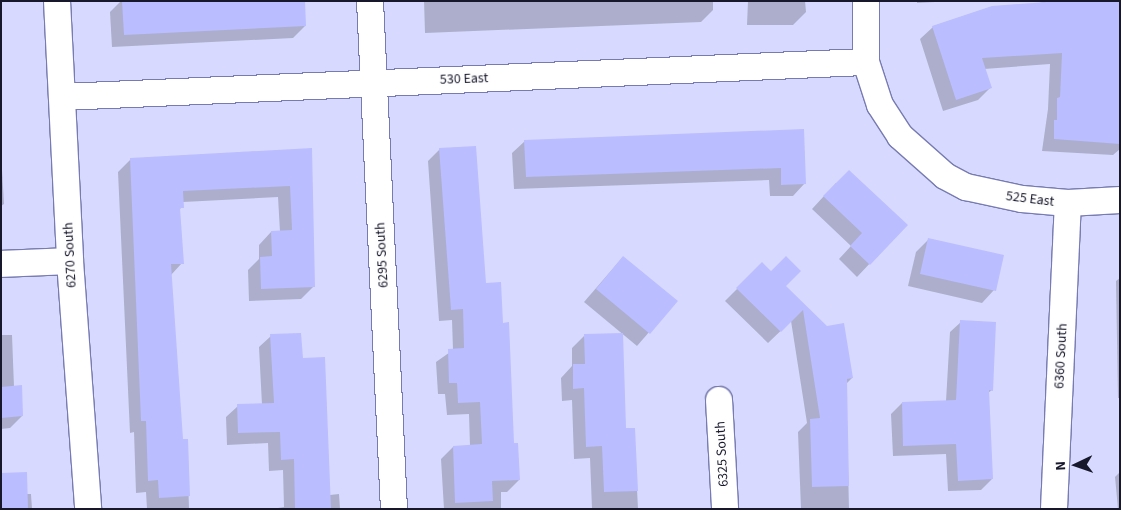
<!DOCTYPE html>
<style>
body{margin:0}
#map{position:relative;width:1121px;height:510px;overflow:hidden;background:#d7dafe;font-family:"Source Sans 3",sans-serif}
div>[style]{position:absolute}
.shadow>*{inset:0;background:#0003}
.building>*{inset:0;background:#babdff}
.roads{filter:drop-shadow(1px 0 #787bb1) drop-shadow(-1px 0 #787bb1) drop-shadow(0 1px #787bb1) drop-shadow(0 -1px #787bb1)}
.street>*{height:26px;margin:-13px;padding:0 13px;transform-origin:13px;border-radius:13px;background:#fff}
span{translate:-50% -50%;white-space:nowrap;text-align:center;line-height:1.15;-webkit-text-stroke:5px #fefefe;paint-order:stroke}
.street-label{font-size:14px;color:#18182d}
.frame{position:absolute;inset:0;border:2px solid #18182d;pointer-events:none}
.north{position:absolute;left:1051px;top:440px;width:50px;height:50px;-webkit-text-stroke:4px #fefefe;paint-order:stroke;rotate:267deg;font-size:14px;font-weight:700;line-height:20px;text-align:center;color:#18182d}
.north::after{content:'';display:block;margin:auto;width:18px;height:22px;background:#18182d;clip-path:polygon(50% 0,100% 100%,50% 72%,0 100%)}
</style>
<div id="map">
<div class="shadow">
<i style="clip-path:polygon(121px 1px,304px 1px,305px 26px,293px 38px,112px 47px,110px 12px)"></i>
<i style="clip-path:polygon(424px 1px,713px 1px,713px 10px,701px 22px,425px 33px)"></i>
<i style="clip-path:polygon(748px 1px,805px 1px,806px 12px,793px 25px,747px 25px)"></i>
<i style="clip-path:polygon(917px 1px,953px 1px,917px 3px)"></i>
<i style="clip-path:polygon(1048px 1px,1120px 1px,1120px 149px,1113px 155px,1042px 151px,1048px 109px,1050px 64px,984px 69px,990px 88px,978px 100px,943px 111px,920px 39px,933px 27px)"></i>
<i style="clip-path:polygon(803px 131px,805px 183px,793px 196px,770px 196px,769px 180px,514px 189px,512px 153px,525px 141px)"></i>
<i style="clip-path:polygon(311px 149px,314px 286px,301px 299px,249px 301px,248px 270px,259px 259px,259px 245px,271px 232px,280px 232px,278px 197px,183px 202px,179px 212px,182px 263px,171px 275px,181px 440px,187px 440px,189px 509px,147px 509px,146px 492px,136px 493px,134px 432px,130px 433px,118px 172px,131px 159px)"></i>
<i style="clip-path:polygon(440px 149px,484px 284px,513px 444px,519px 480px,507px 492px,501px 492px,501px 509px,444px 509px,441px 459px,453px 447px,470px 446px,469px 414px,447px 415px,445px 394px,438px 394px,436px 362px,453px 350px,452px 320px,439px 321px,428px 161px)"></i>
<i style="clip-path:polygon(1px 153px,4px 204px,1px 206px)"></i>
<i style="clip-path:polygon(836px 183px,906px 225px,857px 277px,839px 259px,851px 246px,812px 209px)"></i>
<i style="clip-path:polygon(928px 240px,994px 290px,982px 303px,908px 286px,916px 252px)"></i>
<i style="clip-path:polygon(623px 257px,676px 301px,637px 346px,584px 302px)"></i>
<i style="clip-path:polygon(762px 264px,826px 328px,852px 378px,846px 384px,849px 509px,801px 509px,798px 432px,807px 423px,791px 321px,768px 343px,725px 301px)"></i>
<i style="clip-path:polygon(1120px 278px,1120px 398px,1118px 398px,1116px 281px)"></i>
<i style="clip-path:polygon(961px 322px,992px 390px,988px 393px,992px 479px,981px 490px,948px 491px,946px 454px,893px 456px,891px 414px,902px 403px,946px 401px,950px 332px)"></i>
<i style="clip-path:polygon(1px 335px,12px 335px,14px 387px,22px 416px,10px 428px,1px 429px)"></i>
<i style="clip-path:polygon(271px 336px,301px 359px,330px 495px,339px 494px,340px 509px,272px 509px,284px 507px,283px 470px,269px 471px,268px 443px,227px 445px,226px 417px,238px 406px,262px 405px,259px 347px)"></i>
<i style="clip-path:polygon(584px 336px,625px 430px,634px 429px,638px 509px,592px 509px,590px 458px,574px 459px,572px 400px,562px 401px,561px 378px,572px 366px,572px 348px)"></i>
<i style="clip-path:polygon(1120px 472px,1120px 509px,1118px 509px,1115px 477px)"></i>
<i style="clip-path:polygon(26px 494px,31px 494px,32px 509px,1px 509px)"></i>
</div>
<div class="building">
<i style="clip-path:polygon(122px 1px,305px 1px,306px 26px,124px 35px)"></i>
<i style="clip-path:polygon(1060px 1px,1120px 1px,1120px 144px,1054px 139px,1054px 120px,1057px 120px,1057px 98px,1060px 97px,1062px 53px,982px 58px,992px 88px,956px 100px,932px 26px,992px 6px)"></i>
<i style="clip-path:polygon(804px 129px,806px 184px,781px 185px,781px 168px,526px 177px,524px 140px)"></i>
<i style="clip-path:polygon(476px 146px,486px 283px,501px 282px,503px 323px,509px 322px,514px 443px,518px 443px,520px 480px,492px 481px,493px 501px,455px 503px,453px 446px,482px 444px,480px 402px,458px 403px,457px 383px,449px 383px,448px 349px,464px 348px,463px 309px,451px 310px,439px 148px)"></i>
<i style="clip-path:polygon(312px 148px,315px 287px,261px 289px,260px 257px,272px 256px,271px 231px,292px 230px,290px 186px,183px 191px,184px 208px,180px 208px,184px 264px,171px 264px,183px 439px,188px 439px,190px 496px,159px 498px,158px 480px,148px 481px,146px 421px,141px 421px,130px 158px)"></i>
<i style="clip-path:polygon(849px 170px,908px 225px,870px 265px,850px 246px,862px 233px,823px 196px)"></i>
<i style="clip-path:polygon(928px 238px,1004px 255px,996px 291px,920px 274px)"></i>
<i style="clip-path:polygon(623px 256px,678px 301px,650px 334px,596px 289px)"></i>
<i style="clip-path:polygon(786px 256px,801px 271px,786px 286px,827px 326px,844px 323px,853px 378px,847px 379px,849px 486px,812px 487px,810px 419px,820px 418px,803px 310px,781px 332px,736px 288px,762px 262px,771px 271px)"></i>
<i style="clip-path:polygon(960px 320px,996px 322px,993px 391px,989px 390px,993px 479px,958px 481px,956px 444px,903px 446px,902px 402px,956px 400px)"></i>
<i style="clip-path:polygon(301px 333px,303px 358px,325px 357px,331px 509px,295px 509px,294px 459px,281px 460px,280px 432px,238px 433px,237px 404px,274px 403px,270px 334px)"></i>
<i style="clip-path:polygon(623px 333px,626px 428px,635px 428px,638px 491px,604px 492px,602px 446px,586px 447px,584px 388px,573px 389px,573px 364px,585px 364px,584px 334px)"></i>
<i style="clip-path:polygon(22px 385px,23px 416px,1px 418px,1px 387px)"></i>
<i style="clip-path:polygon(27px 472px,28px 509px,1px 509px,1px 473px)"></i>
</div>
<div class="roads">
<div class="street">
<i style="left:57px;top:1px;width:260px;rotate:87.1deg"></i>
<i style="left:70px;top:261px;width:249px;rotate:85.8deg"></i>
<i style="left:370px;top:1px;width:509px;rotate:87.3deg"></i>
<i style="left:866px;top:1px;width:61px;rotate:90deg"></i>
<i style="left:866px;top:62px;width:45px;rotate:72deg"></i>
<i style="left:880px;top:105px;width:37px;rotate:57deg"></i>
<i style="left:900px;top:136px;width:60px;rotate:41.6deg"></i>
<i style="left:945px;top:176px;width:24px;rotate:28deg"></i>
<i style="left:966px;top:187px;width:57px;rotate:12.1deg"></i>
<i style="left:1022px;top:199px;width:46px;rotate:5deg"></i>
<i style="left:1068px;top:203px;width:52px;rotate:-3.3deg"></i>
<i style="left:63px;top:97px;width:804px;rotate:-2.5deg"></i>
<i style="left:1px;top:264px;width:69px;rotate:-2.5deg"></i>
<i style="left:719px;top:400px;width:109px;rotate:86.8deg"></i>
<i style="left:1054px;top:509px;width:306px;rotate:-87.4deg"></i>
</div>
</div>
<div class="street-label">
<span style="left:464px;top:79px;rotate:-2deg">530 East</span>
<span style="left:1030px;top:199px;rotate:7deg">525 East</span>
<span style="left:70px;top:255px;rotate:-93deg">6270 South</span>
<span style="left:382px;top:255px;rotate:-93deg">6295 South</span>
<span style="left:1061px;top:356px;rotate:-87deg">6360 South</span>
<span style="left:722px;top:454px;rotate:-93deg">6325 South</span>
</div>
<div class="frame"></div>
<div class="north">N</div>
</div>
